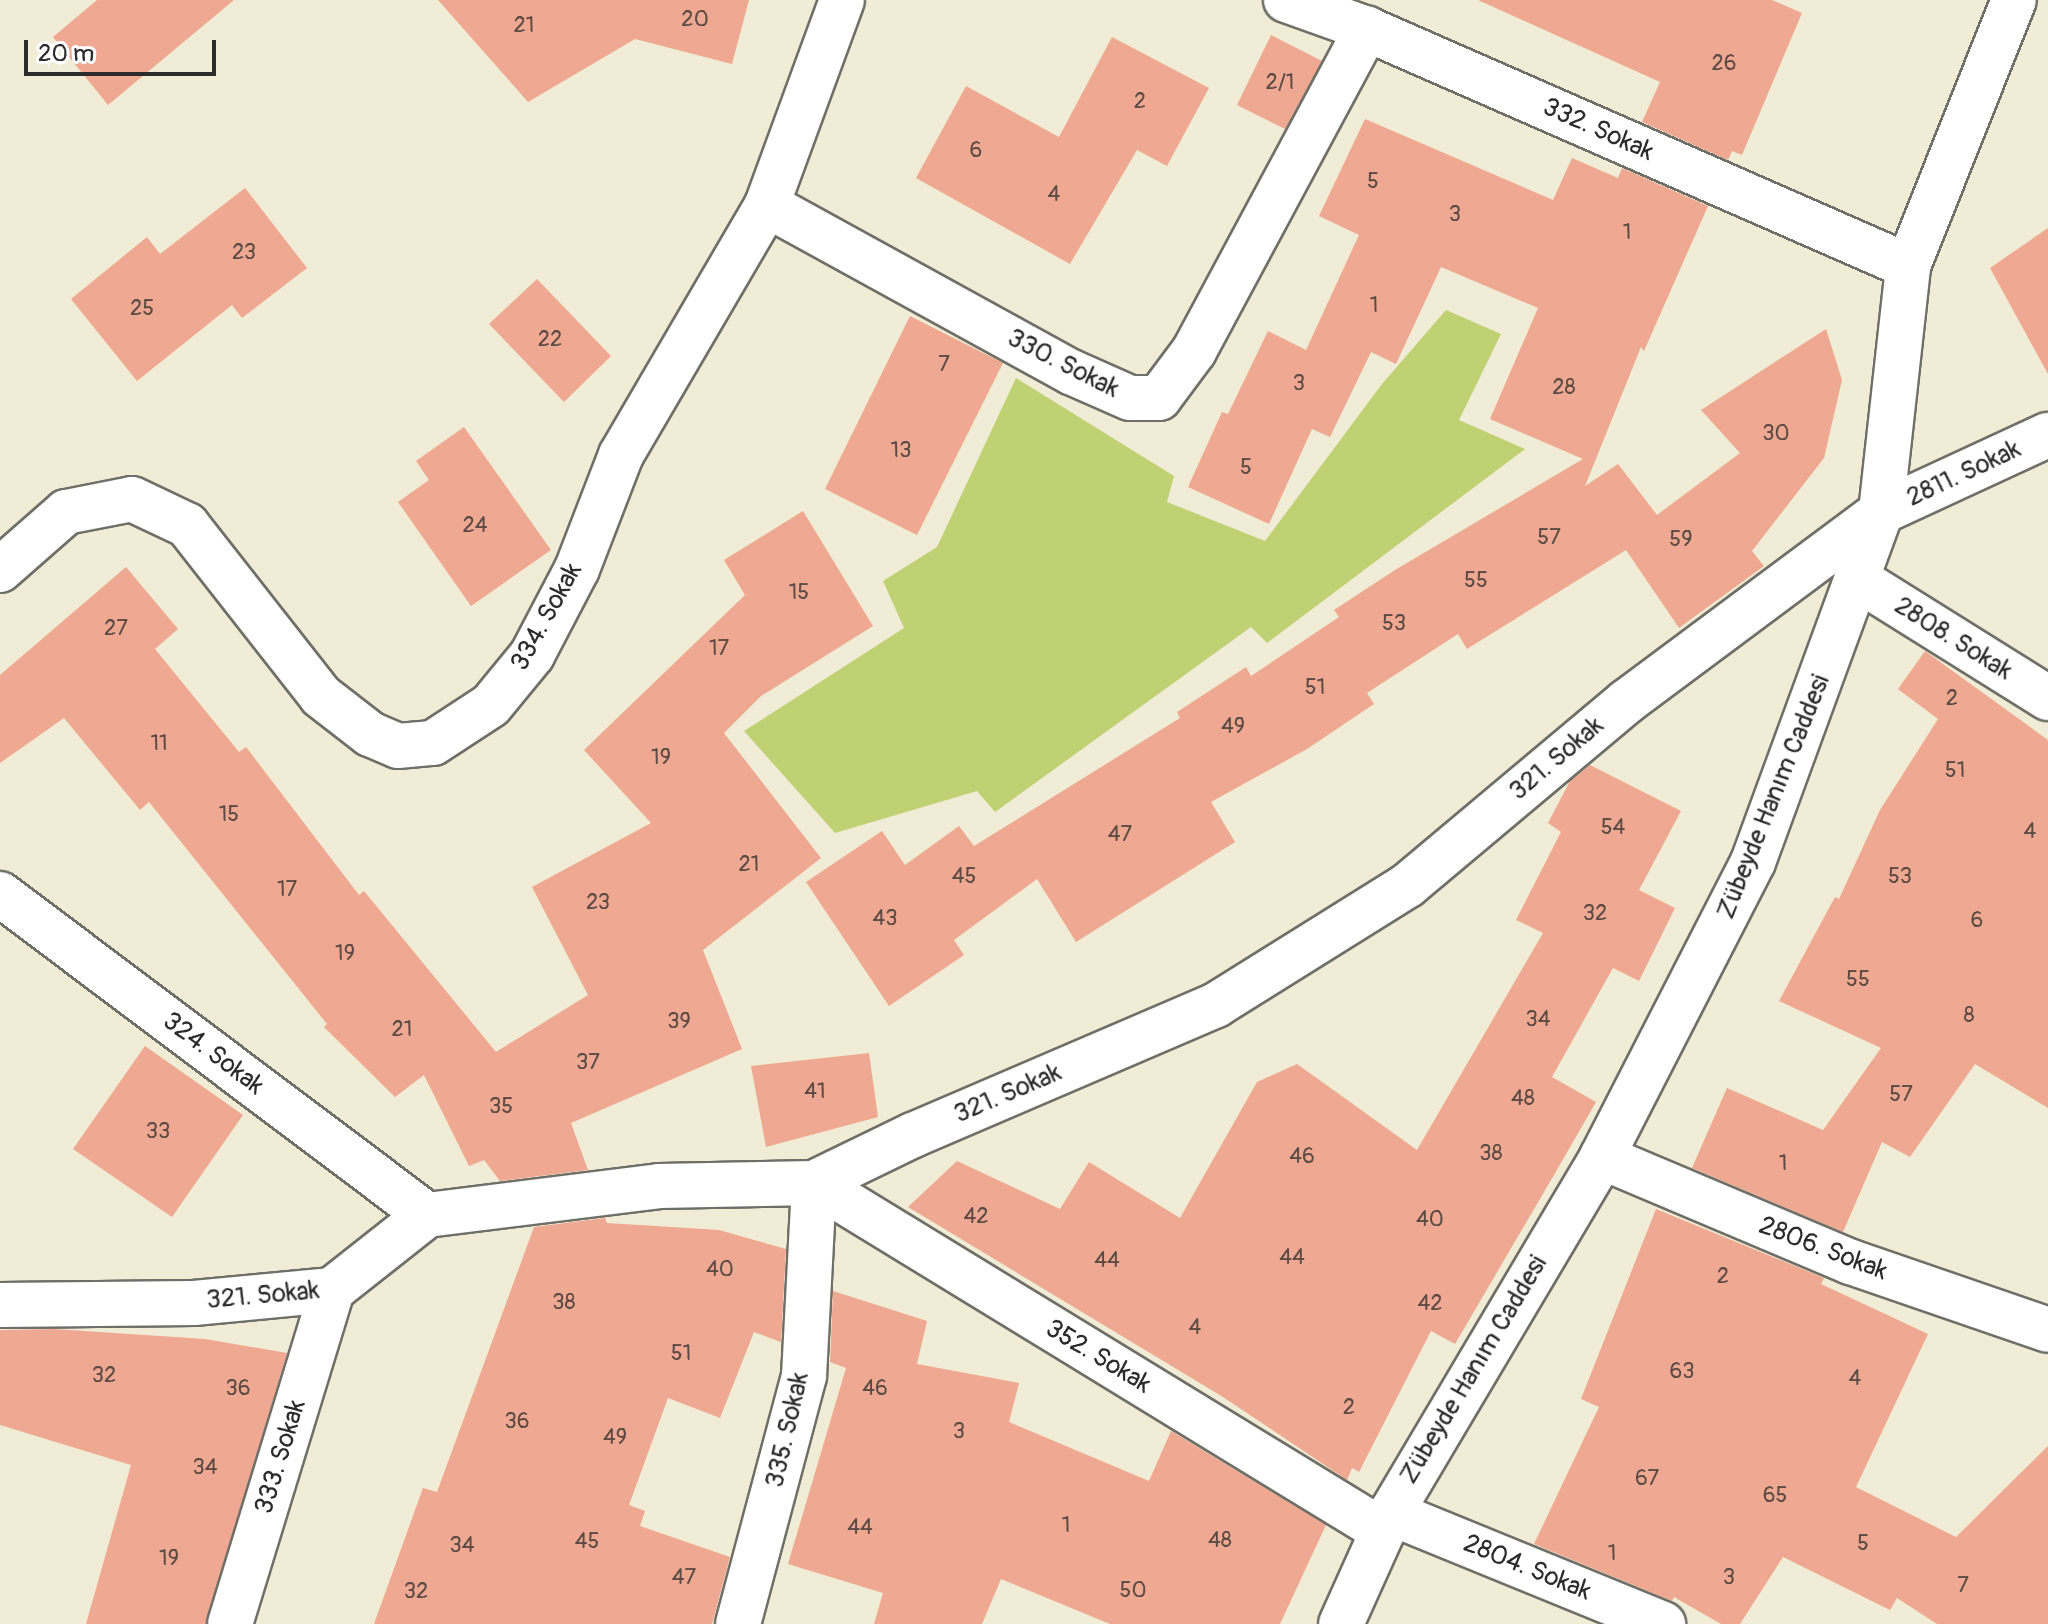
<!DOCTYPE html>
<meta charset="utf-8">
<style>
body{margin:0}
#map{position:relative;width:2048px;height:1624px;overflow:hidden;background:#f0ecd6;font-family:Pangolin,sans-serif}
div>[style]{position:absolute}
.green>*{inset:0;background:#c0d174}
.building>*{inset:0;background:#efa891}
.roads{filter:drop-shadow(2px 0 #706f67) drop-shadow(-2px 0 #706f67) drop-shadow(0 2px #706f67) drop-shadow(0 -2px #706f67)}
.minor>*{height:44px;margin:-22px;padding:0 22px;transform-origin:22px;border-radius:22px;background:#fff}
span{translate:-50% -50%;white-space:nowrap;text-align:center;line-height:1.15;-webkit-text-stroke:6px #fff;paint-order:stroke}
.number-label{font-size:22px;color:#5c4a44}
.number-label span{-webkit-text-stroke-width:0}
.street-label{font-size:26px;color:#2b2b2b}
.scale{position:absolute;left:24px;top:40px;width:192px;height:36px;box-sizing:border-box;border:4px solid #2b2b2b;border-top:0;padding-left:10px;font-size:24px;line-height:28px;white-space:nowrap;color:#2b2b2b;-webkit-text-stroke:6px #fff;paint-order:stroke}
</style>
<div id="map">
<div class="green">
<i style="clip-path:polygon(1446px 310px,1501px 334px,1459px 420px,1525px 449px,1267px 643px,1251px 627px,995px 812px,977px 791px,835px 833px,744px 731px,904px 628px,883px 581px,937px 547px,1016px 378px,1174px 476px,1167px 502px,1265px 541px,1382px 384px)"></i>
</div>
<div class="building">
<i style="clip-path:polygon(97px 0,234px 0,108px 105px,53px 37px)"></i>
<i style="clip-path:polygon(438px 0,749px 0,732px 64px,635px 39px,528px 102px)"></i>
<i style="clip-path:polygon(1478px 0,1772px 0,1802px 13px,1742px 155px,1732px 151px,1728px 160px,1642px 122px,1660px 82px)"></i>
<i style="clip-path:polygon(1271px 35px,1322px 61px,1285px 129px,1237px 105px)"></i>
<i style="clip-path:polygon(1112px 37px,1209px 88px,1167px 166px,1137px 150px,1070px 264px,916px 178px,966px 86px,1059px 137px)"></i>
<i style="clip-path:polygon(1365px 119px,1553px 200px,1572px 158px,1618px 178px,1622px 168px,1708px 206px,1644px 351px,1641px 347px,1585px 486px,1618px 464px,1657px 515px,1740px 453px,1701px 410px,1826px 329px,1842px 380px,1824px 458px,1752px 551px,1764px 566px,1679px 628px,1626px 550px,1467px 649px,1458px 634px,1367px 693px,1374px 704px,1307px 749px,1211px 802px,1235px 842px,1076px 942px,1037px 879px,954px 940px,964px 955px,889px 1006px,806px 882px,882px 831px,905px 865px,959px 826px,974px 846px,1180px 718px,1177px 712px,1246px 667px,1251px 676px,1339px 617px,1334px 610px,1395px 570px,1583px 459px,1490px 419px,1538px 308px,1441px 267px,1396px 364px,1371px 352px,1330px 437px,1312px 429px,1269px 524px,1188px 487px,1222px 412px,1228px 414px,1268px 331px,1306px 350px,1359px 235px,1319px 216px)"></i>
<i style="clip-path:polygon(245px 188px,307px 268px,242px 318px,232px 305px,137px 381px,71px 299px,147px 237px,160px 254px)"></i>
<i style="clip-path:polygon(2048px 228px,2048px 374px,1990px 268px)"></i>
<i style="clip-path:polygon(537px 279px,611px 356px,564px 402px,489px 324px)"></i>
<i style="clip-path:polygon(910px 316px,1003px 363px,917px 535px,825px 489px)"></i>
<i style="clip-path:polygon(464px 427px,551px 550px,471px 606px,398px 502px,429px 480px,416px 461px)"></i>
<i style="clip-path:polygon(803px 511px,873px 626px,761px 696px,724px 733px,821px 858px,703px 950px,742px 1049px,571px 1123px,588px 1170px,500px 1181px,484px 1160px,469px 1166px,424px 1075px,395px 1097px,324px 1027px,327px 1024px,149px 802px,140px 810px,64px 718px,0 763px,0 675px,126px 567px,178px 629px,155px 649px,239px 752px,246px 747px,359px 895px,364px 891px,496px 1052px,588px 995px,532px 887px,651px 823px,584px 750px,745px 595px,724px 560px)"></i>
<i style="clip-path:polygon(1925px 651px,2048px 740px,2048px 1108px,1975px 1064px,1910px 1157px,1882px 1142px,1843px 1232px,1692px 1168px,1727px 1088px,1823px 1130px,1881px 1048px,1779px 1001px,1835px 897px,1839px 899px,1880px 810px,1938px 719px,1898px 689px)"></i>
<i style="clip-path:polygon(1590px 765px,1681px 811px,1639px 890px,1675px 908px,1639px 981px,1613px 968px,1552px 1077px,1596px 1102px,1554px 1175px,1455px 1344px,1431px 1331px,1359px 1472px,1352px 1468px,1347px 1480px,1223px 1397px,908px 1207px,957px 1161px,1060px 1209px,1089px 1162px,1180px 1218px,1257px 1082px,1297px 1064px,1417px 1150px,1543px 933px,1516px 920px,1561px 832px,1548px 823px,1570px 781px)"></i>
<i style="clip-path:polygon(145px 1046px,243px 1115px,172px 1217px,73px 1149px)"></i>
<i style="clip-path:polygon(869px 1053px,878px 1117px,766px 1147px,751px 1066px)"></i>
<i style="clip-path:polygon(1656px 1209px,1824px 1278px,1821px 1284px,1928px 1334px,1856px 1487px,1956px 1537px,2048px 1446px,2048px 1624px,1937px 1624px,1897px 1598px,1890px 1610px,1783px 1557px,1740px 1624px,1721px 1624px,1674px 1597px,1672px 1601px,1534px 1544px,1599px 1407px,1581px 1399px)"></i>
<i style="clip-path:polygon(605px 1218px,607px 1223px,719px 1230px,786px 1249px,781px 1342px,754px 1332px,720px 1418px,668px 1398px,629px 1505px,645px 1511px,640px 1526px,730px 1557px,712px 1624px,374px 1624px,423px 1488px,437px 1492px,534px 1227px)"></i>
<i style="clip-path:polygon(833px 1291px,927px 1321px,917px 1364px,1019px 1383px,1009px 1422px,1149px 1481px,1171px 1431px,1326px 1525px,1280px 1624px,1110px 1624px,1001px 1579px,982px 1624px,874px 1624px,883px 1593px,788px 1564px,846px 1368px,830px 1362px)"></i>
<i style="clip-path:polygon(54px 1329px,205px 1339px,287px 1353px,206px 1624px,86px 1624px,131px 1465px,0 1425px,0 1330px)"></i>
</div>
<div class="roads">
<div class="minor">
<i style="left:1286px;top:0;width:86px;rotate:19.7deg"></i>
<i style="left:1367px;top:29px;width:591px;rotate:23.66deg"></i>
<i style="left:767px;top:205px;width:347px;rotate:28.8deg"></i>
<i style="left:1071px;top:372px;width:64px;rotate:23.8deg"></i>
<i style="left:1130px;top:398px;width:29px"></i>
<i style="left:1159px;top:398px;width:59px;rotate:-53.3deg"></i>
<i style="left:1194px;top:351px;width:366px;rotate:-61.8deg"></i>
<i style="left:0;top:570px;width:88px;rotate:-41.3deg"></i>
<i style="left:66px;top:512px;width:67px;rotate:-11.1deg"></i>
<i style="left:132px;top:499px;width:61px;rotate:25.3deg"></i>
<i style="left:187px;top:525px;width:217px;rotate:51.9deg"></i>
<i style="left:321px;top:696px;width:62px;rotate:37.8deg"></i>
<i style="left:370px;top:734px;width:30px;rotate:23deg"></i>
<i style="left:398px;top:746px;width:35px;rotate:-5deg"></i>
<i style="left:433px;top:743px;width:69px;rotate:-33.2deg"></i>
<i style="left:491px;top:705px;width:65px;rotate:-50.6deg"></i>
<i style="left:532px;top:655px;width:97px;rotate:-62.4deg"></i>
<i style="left:577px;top:569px;width:122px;rotate:-68.9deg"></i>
<i style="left:621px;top:455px;width:290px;rotate:-59.7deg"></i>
<i style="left:767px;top:205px;width:218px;rotate:-69.9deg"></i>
<i style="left:1859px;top:580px;width:223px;rotate:32deg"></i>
<i style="left:0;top:894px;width:534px;rotate:36.93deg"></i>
<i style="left:1602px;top:1157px;width:270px;rotate:22.9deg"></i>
<i style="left:1851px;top:1262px;width:208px;rotate:19deg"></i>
<i style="left:0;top:1305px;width:194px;rotate:-0.6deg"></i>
<i style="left:194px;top:1303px;width:139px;rotate:-5.4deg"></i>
<i style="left:332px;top:1290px;width:121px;rotate:-38.3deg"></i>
<i style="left:427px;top:1215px;width:234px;rotate:-7.1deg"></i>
<i style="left:659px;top:1186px;width:155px;rotate:-1.1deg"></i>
<i style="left:814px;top:1183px;width:110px;rotate:-25.9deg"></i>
<i style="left:913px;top:1135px;width:330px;rotate:-23.2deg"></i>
<i style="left:1216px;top:1005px;width:226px;rotate:-32deg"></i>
<i style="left:1408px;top:885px;width:285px;rotate:-40deg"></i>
<i style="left:1626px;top:702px;width:318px;rotate:-36.7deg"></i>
<i style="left:1881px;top:512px;width:184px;rotate:-24.8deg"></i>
<i style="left:1391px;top:1513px;width:294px;rotate:22.2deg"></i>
<i style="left:230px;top:1624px;width:349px;rotate:-73deg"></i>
<i style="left:738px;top:1624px;width:257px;rotate:-75.1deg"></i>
<i style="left:804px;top:1376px;width:193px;rotate:-87deg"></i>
<i style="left:814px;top:1183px;width:667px;rotate:31.45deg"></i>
<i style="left:1341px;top:1624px;width:122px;rotate:-65.8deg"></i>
<i style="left:1391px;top:1513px;width:414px;rotate:-59.3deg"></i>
<i style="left:1602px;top:1157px;width:331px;rotate:-62.9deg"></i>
<i style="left:1753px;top:862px;width:373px;rotate:-69.9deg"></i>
<i style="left:1881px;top:512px;width:247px;rotate:-83.7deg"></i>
<i style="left:1908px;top:266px;width:286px;rotate:-68.3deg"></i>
</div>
</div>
<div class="number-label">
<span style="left:695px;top:20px">20</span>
<span style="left:524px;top:26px">21</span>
<span style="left:1724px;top:64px">26</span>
<span style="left:1280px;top:83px">2/1</span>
<span style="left:1140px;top:102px">2</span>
<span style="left:976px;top:151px">6</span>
<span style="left:1373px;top:182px">5</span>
<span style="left:1054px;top:195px">4</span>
<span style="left:1455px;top:215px">3</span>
<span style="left:1627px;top:233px">1</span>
<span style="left:244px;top:253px">23</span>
<span style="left:1374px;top:306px">1</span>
<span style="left:142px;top:309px">25</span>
<span style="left:550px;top:340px">22</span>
<span style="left:944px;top:365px">7</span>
<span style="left:1299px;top:384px">3</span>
<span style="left:1564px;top:388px">28</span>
<span style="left:1776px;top:434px">30</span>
<span style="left:901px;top:451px">13</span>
<span style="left:1246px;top:468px">5</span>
<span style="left:475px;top:526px">24</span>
<span style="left:1549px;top:538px">57</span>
<span style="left:1681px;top:540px">59</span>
<span style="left:1476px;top:581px">55</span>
<span style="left:799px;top:593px">15</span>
<span style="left:1394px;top:624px">53</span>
<span style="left:116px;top:629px">27</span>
<span style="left:719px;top:649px">17</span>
<span style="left:1315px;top:688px">51</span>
<span style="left:1952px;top:699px">2</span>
<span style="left:1233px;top:727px">49</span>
<span style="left:159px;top:744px">11</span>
<span style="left:661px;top:758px">19</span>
<span style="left:1955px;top:771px">51</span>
<span style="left:229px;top:815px">15</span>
<span style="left:1613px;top:828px">54</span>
<span style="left:2030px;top:832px">4</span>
<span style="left:1120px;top:835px">47</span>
<span style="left:749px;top:865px">21</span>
<span style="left:964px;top:877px">45</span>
<span style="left:1900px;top:877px">53</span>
<span style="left:287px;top:890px">17</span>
<span style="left:598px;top:903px">23</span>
<span style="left:1595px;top:914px">32</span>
<span style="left:885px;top:919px">43</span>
<span style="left:1977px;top:921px">6</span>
<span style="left:345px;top:954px">19</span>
<span style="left:1858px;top:980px">55</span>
<span style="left:1969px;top:1016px">8</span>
<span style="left:1538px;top:1020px">34</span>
<span style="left:679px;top:1022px">39</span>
<span style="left:402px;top:1030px">21</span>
<span style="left:588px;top:1063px">37</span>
<span style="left:815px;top:1092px">41</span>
<span style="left:1901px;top:1095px">57</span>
<span style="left:1523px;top:1099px">48</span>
<span style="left:501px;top:1107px">35</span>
<span style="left:158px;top:1132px">33</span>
<span style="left:1491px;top:1154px">38</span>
<span style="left:1302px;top:1157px">46</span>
<span style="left:1783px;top:1164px">1</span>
<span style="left:976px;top:1217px">42</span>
<span style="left:1430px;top:1220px">40</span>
<span style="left:1292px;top:1258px">44</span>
<span style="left:1107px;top:1261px">44</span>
<span style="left:720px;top:1270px">40</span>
<span style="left:1723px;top:1277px">2</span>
<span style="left:564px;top:1303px">38</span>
<span style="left:1430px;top:1304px">42</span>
<span style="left:1195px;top:1328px">4</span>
<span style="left:681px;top:1354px">51</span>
<span style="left:1682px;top:1372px">63</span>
<span style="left:104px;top:1376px">32</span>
<span style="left:1855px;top:1379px">4</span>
<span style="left:238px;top:1389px">36</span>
<span style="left:875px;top:1389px">46</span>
<span style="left:1349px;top:1408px">2</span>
<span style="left:517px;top:1422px">36</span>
<span style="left:959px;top:1432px">3</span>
<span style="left:615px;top:1438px">49</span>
<span style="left:205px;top:1468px">34</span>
<span style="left:1647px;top:1479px">67</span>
<span style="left:1775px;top:1496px">65</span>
<span style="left:1066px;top:1526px">1</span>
<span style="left:860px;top:1528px">44</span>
<span style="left:1220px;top:1541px">48</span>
<span style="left:587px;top:1542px">45</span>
<span style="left:1863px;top:1544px">5</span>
<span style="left:462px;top:1546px">34</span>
<span style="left:1612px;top:1554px">1</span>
<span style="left:169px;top:1559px">19</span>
<span style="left:684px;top:1578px">47</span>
<span style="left:1729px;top:1578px">3</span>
<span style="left:1963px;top:1586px">7</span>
<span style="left:1133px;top:1591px">50</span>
<span style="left:416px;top:1592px">32</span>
</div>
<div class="street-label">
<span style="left:1598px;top:130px;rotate:24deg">332. Sokak</span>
<span style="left:1063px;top:364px;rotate:27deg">330. Sokak</span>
<span style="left:1964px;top:474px;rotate:-25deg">2811. Sokak</span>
<span style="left:547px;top:617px;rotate:-61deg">334. Sokak</span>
<span style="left:1953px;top:639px;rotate:32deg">2808. Sokak</span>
<span style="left:1557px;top:759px;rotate:-40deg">321. Sokak</span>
<span style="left:1774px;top:797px;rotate:-68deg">Zübeyde Hanım Caddesi</span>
<span style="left:213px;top:1054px;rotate:37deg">324. Sokak</span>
<span style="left:1008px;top:1094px;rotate:-23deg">321. Sokak</span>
<span style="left:1823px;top:1249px;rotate:21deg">2806. Sokak</span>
<span style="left:263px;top:1296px;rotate:-5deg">321. Sokak</span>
<span style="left:1098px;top:1357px;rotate:31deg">352. Sokak</span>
<span style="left:1474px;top:1370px;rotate:-59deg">Zübeyde Hanım Caddesi</span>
<span style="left:788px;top:1430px;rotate:-77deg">335. Sokak</span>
<span style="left:281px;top:1457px;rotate:-73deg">333. Sokak</span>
<span style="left:1527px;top:1568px;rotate:22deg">2804. Sokak</span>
</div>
<div class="scale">20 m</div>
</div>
